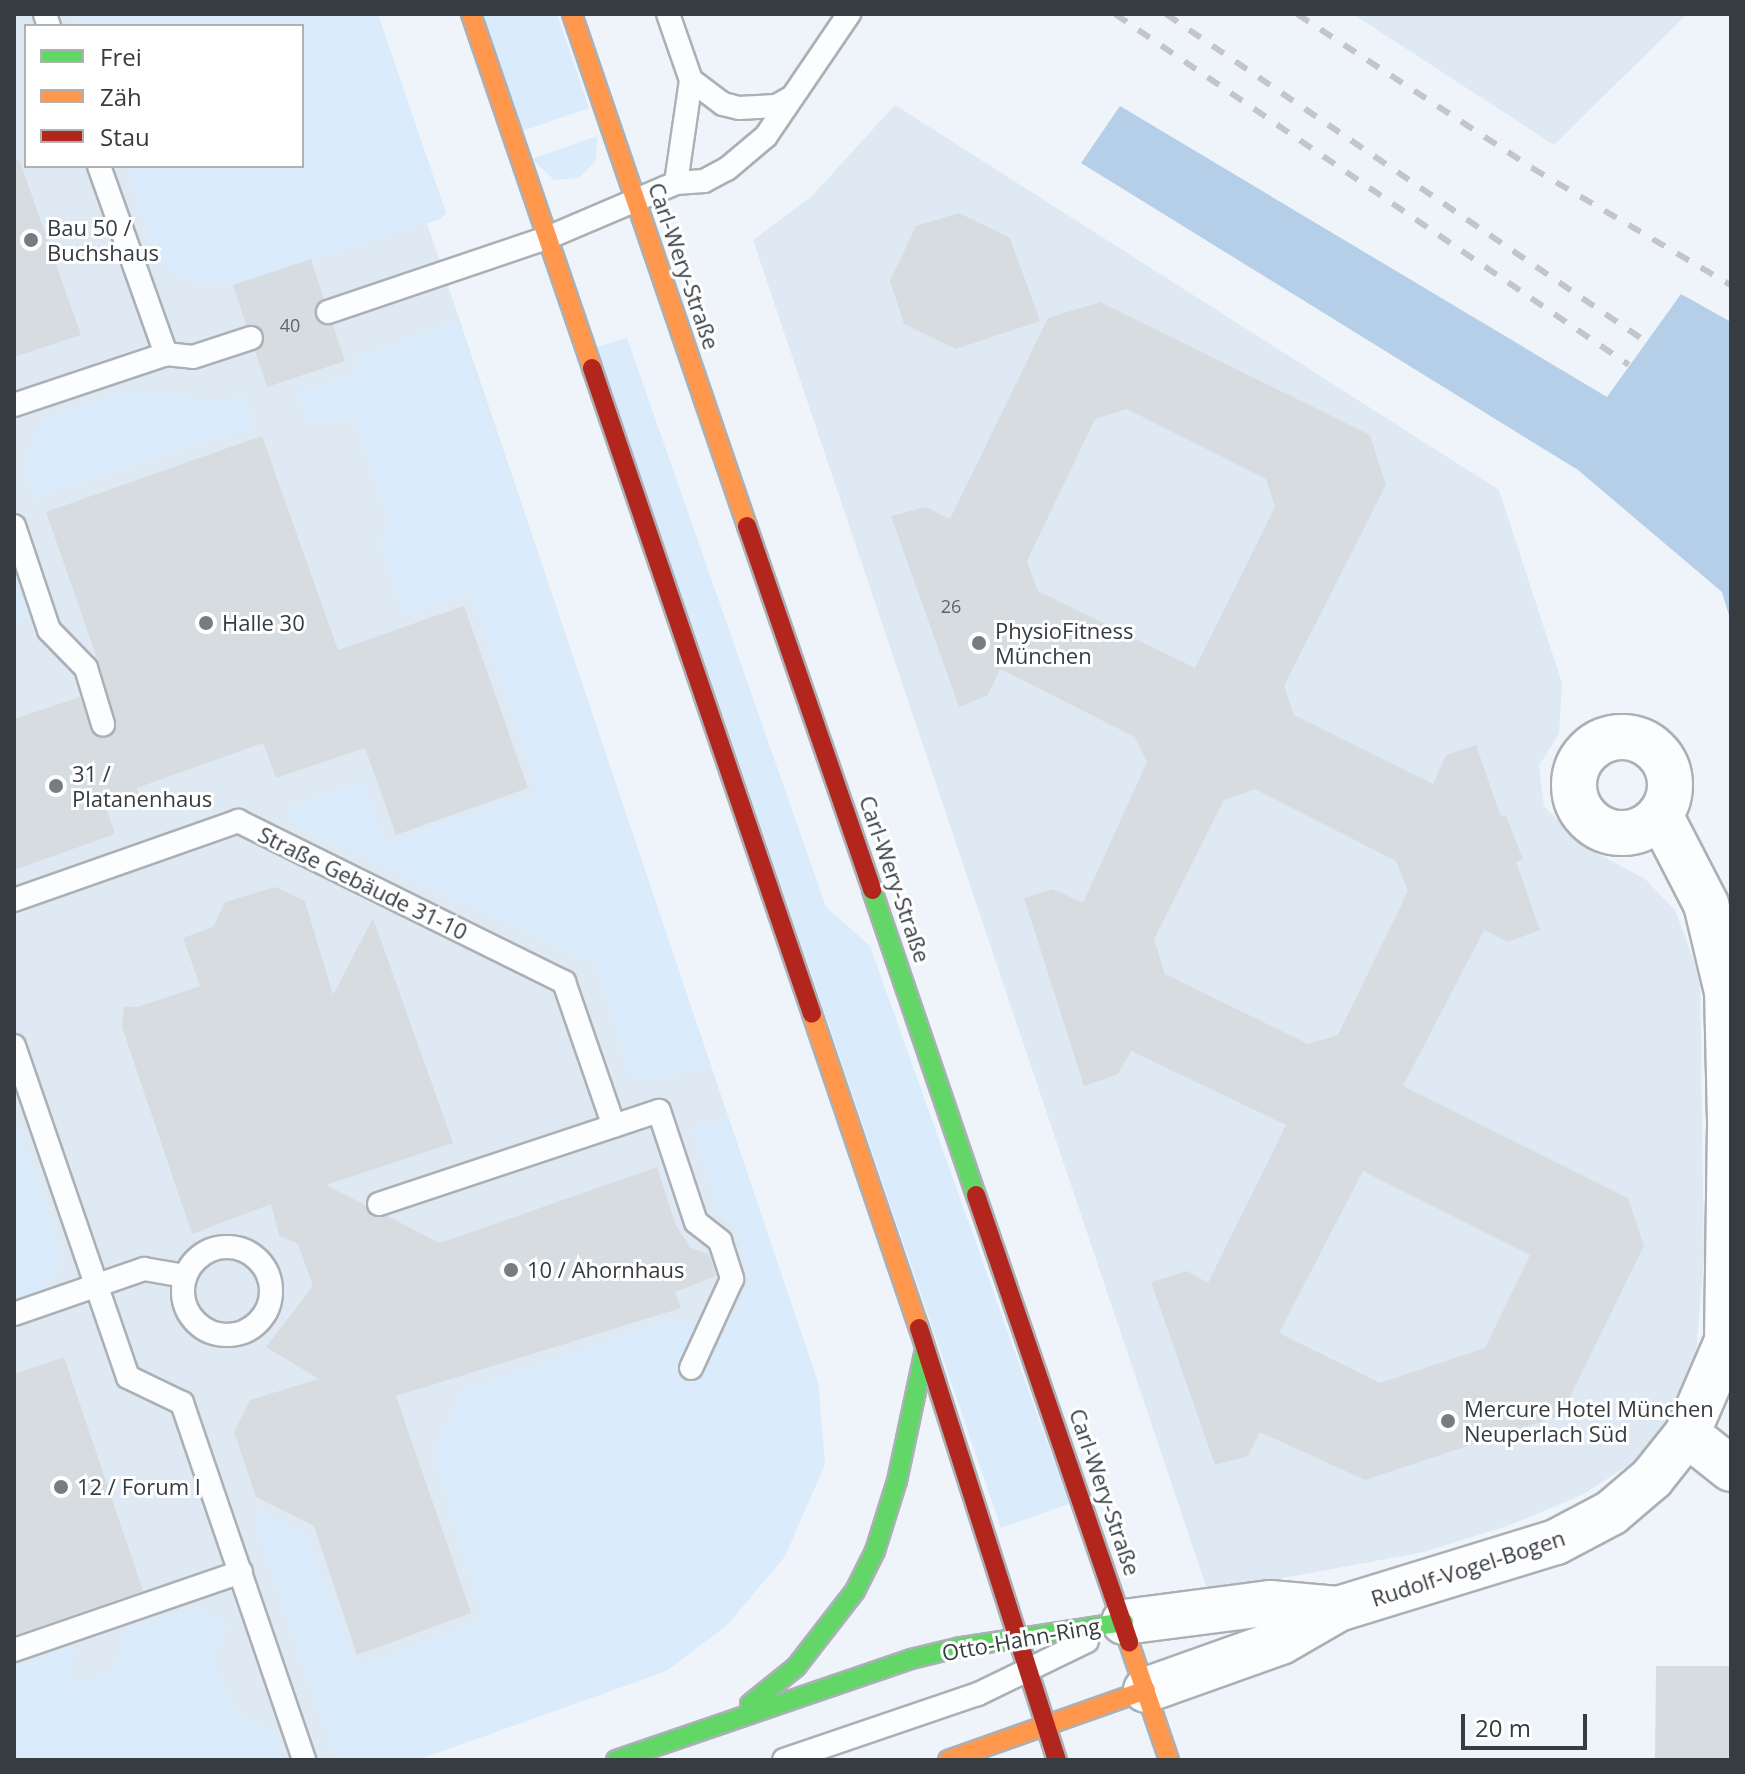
<!DOCTYPE html>
<meta charset="utf-8">
<style>
body{margin:0}
#map{position:relative;width:1745px;height:1774px;overflow:hidden;background:#eef4fa;font-family:"Open Sans",sans-serif}
div>[style]{position:absolute}
.built>*{inset:0;background:#dee9f4}
.green>*{inset:0;background:#daebfb}
.forest>*{inset:0;background:#b5cfe8}
.building>*{inset:0;background:#d7dce1}
.roads{filter:drop-shadow(2px 0 #abb0b5) drop-shadow(-2px 0 #abb0b5) drop-shadow(0 2px #abb0b5) drop-shadow(0 -2px #abb0b5)}
.lane>*{height:22px;margin:-11px;padding:0 11px;transform-origin:11px;border-radius:11px;background:#fcfdfe}
.lane>.ring{margin:-11px;padding:0;box-sizing:content-box;background:none;border:22px solid #fcfdfe;border-radius:50%}
.street>*{height:44px;margin:-22px;padding:0 22px;transform-origin:22px;border-radius:22px;background:#fcfdfe}
.street>.ring{margin:-22px;padding:0;box-sizing:content-box;background:none;border:44px solid #fcfdfe;border-radius:50%}
.fast>*{height:18px;margin:-9px;padding:0 9px;transform-origin:9px;border-radius:9px;background:#63d668}
.slow>*{height:18px;margin:-9px;padding:0 9px;transform-origin:9px;border-radius:9px;background:#ff974d}
.jam>*{height:18px;margin:-9px;padding:0 9px;transform-origin:9px;border-radius:9px;background:#b3261e}
.rail>*{height:6px;margin-top:-3px;transform-origin:0;background:repeating-linear-gradient(90deg,#c4c5c6 0 14px,transparent 0 28px)}
.dots>*{width:22px;height:22px;translate:-50% -50%;box-sizing:border-box;border:4px solid #fff;border-radius:50%}
span{translate:-50% -50%;white-space:nowrap;text-align:center;line-height:1.15;-webkit-text-stroke:6px #fff;paint-order:stroke}
.number-label{font-size:18px;color:#5f6469}
.number-label span{-webkit-text-stroke-width:0}
.poi-label{font-size:22px;color:#373c41}
.left{translate:0 -50%;text-align:left}
.street-label{font-size:22px;color:#373c41}
.frame{position:absolute;inset:0;border:16px solid #373c41;pointer-events:none}
.legend{position:absolute;left:24px;top:24px;width:280px;height:144px;box-sizing:border-box;background:#fff;border:2px solid #afb1b3;margin:0;padding:10px 14px;list-style:none;font-size:24px;color:#373c41}
.legend li{display:flex;align-items:center;gap:16px;height:40px}
.legend b{width:40px;border:2px solid #afb1b3}
.scale{position:absolute;left:1461px;top:1714px;width:126px;height:36px;box-sizing:border-box;border:4px solid #373c41;border-top:0;padding-left:10px;font-size:24px;line-height:28px;white-space:nowrap;color:#373c41;-webkit-text-stroke:6px #fff;paint-order:stroke}
</style>
<div id="map">
<div class="built">
<i style="clip-path:polygon(14px 14px,287px 14px,292px 26px,26px 26px,26px 166px,302px 166px,405px 158px,818px 1383px,825px 1464px,785px 1556px,728px 1624px,666px 1671px,417px 1760px,14px 1760px)"></i>
<i style="clip-path:polygon(1353px 14px,1687px 14px,1554px 145px)"></i>
<i style="clip-path:polygon(895px 105px,1499px 490px,1562px 683px,1559px 734px,1539px 766px,1544px 806px,1582px 845px,1645px 879px,1675px 910px,1700px 977px,1704px 1257px,1696px 1354px,1672px 1416px,1644px 1455px,1582px 1495px,1510px 1525px,1424px 1552px,1208px 1592px,753px 240px,811px 197px)"></i>
</div>
<div class="green">
<i style="clip-path:polygon(73px 14px,378px 14px,446px 213px,441px 219px,233px 285px,193px 283px,172px 273px,154px 254px,125px 166px,302px 166px,302px 26px,77px 26px)"></i>
<i style="clip-path:polygon(483px 14px,557px 14px,589px 108px,522px 131px)"></i>
<i style="clip-path:polygon(597px 136px,596px 160px,579px 178px,554px 180px,532px 159px)"></i>
<i style="clip-path:polygon(458px 320px,711px 1066px,643px 1082px,629px 1075px,596px 965px,293px 824px,288px 807px,364px 781px,385px 843px,537px 790px,471px 593px,405px 615px,378px 537px,392px 531px,354px 417px,308px 424px,296px 392px,359px 371px,354px 358px)"></i>
<i style="clip-path:polygon(627px 338px,826px 907px,870px 946px,1069px 1504px,1001px 1528px,597px 347px)"></i>
<i style="clip-path:polygon(126px 390px,221px 401px,246px 396px,254px 426px,33px 499px,24px 467px,39px 426px,51px 415px)"></i>
<i style="clip-path:polygon(14px 571px,30px 618px,14px 624px)"></i>
<i style="clip-path:polygon(14px 1115px,60px 1247px,58px 1270px,45px 1289px,14px 1300px)"></i>
<i style="clip-path:polygon(728px 1118px,818px 1382px,825px 1464px,785px 1556px,728px 1624px,666px 1671px,417px 1760px,336px 1760px,259px 1538px,257px 1508px,307px 1535px,357px 1667px,484px 1619px,432px 1455px,463px 1390px,672px 1319px,725px 1334px,751px 1277px,733px 1223px,719px 1215px,692px 1128px)"></i>
<i style="clip-path:polygon(201px 1607px,228px 1626px,213px 1659px,237px 1715px,274px 1730px,284px 1760px,14px 1760px,15px 1666px,77px 1646px,68px 1684px,111px 1674px,127px 1627px)"></i>
</div>
<div class="forest">
<i style="clip-path:polygon(1120px 106px,1607px 397px,1681px 294px,1731px 322px,1731px 622px,1722px 592px,1578px 470px,1081px 163px)"></i>
</div>
<div class="building">
<i style="clip-path:polygon(19px 159px,81px 335px,14px 357px,14px 160px)"></i>
<i style="clip-path:polygon(959px 213px,1010px 238px,1040px 321px,956px 349px,904px 324px,890px 281px,916px 226px)"></i>
<i style="clip-path:polygon(311px 259px,324px 299px,317px 303px,315px 316px,319px 323px,333px 325px,345px 361px,267px 387px,255px 351px,264px 342px,264px 333px,255px 325px,246px 325px,233px 285px)"></i>
<i style="clip-path:polygon(evenodd,1100px 302px,1370px 435px,1386px 485px,1284px 686px,1294px 715px,1433px 784px,1446px 755px,1476px 745px,1501px 817px,1506px 816px,1523px 859px,1516px 862px,1540px 930px,1508px 942px,1484px 930px,1403px 1086px,1628px 1198px,1644px 1246px,1561px 1415px,1365px 1480px,1260px 1432px,1248px 1456px,1215px 1465px,1151px 1282px,1187px 1271px,1208px 1283px,1286px 1125px,1131px 1051px,1118px 1074px,1084px 1086px,1024px 898px,1053px 889px,1083px 903px,1147px 762px,1135px 737px,1000px 669px,988px 695px,959px 707px,891px 516px,926px 507px,950px 519px,1048px 318px,1100px 302px,1127px 409px,1266px 479px,1275px 507px,1195px 668px,1038px 591px,1027px 561px,1095px 419px,1127px 409px,1100px 302px,1255px 789px,1396px 861px,1408px 891px,1338px 1035px,1308px 1044px,1165px 974px,1154px 939px,1224px 800px,1255px 789px,1100px 302px,1363px 1171px,1530px 1255px,1485px 1348px,1380px 1383px,1279px 1333px,1363px 1171px)"></i>
<i style="clip-path:polygon(262px 436px,338px 650px,464px 606px,528px 788px,396px 835px,365px 748px,276px 778px,263px 743px,137px 788px,139px 795px,106px 807px,115px 834px,14px 870px,14px 719px,80px 697px,94px 735px,108px 737px,117px 726px,99px 664px,46px 512px)"></i>
<i style="clip-path:polygon(275px 887px,305px 901px,333px 995px,373px 918px,453px 1143px,326px 1185px,365px 1205px,370px 1215px,387px 1216px,440px 1243px,657px 1167px,676px 1226px,691px 1248px,709px 1254px,716px 1276px,675px 1292px,681px 1308px,396px 1396px,471px 1613px,357px 1655px,314px 1526px,256px 1497px,234px 1432px,250px 1400px,319px 1379px,266px 1347px,313px 1286px,298px 1244px,279px 1236px,271px 1204px,192px 1234px,122px 1027px,124px 1007px,137px 1007px,200px 986px,183px 938px,213px 927px,225px 902px)"></i>
<i style="clip-path:polygon(64px 1357px,143px 1591px,14px 1635px,14px 1374px)"></i>
<i style="clip-path:polygon(1656px 1666px,1731px 1666px,1731px 1760px,1655px 1760px)"></i>
</div>
<div class="roads">
<div class="lane">
<i style="left:45px;top:14px;width:13px;rotate:72deg"></i>
<i style="left:668px;top:14px;width:70px;rotate:70.8deg"></i>
<i style="left:691px;top:80px;width:104px;rotate:98.3deg"></i>
<i style="left:691px;top:80px;width:40px;rotate:37deg"></i>
<i style="left:723px;top:104px;width:16px;rotate:14deg"></i>
<i style="left:739px;top:108px;width:37px;rotate:-3deg"></i>
<i style="left:776px;top:106px;width:18px;rotate:-29deg"></i>
<i style="left:99px;top:166px;width:200px;rotate:70.4deg"></i>
<i style="left:328px;top:312px;width:231px;rotate:-18.7deg"></i>
<i style="left:547px;top:238px;width:140px;rotate:-23.1deg"></i>
<i style="left:676px;top:183px;width:28px;rotate:-4deg"></i>
<i style="left:704px;top:181px;width:26px;rotate:-28deg"></i>
<i style="left:727px;top:169px;width:51px;rotate:-40.2deg"></i>
<i style="left:766px;top:136px;width:148px;rotate:-55.8deg"></i>
<i style="left:14px;top:405px;width:160px;rotate:-18.5deg"></i>
<i style="left:166px;top:354px;width:27px;rotate:6deg"></i>
<i style="left:193px;top:357px;width:61px;rotate:-18.1deg"></i>
<i style="left:14px;top:526px;width:110px;rotate:71.4deg"></i>
<i style="left:49px;top:630px;width:53px;rotate:45.8deg"></i>
<i style="left:86px;top:668px;width:59px;rotate:73.1deg"></i>
<i style="left:14px;top:900px;width:238px;rotate:-19.4deg"></i>
<i style="left:238px;top:821px;width:364px;rotate:26.3deg"></i>
<i style="left:564px;top:982px;width:152px;rotate:70.9deg"></i>
<i style="left:14px;top:1046px;width:350px;rotate:71deg"></i>
<i style="left:128px;top:1377px;width:60px;rotate:25.7deg"></i>
<i style="left:182px;top:1403px;width:377px;rotate:71.1deg"></i>
<i style="left:379px;top:1204px;width:295px;rotate:-18.4deg"></i>
<i style="left:659px;top:1111px;width:117px;rotate:71.6deg"></i>
<i style="left:696px;top:1222px;width:31px;rotate:38deg"></i>
<i style="left:720px;top:1241px;width:40px;rotate:72deg"></i>
<i style="left:732px;top:1279px;width:98px;rotate:114.7deg"></i>
<i class="ring" style="left:183px;top:1247px;width:66px;height:66px"></i>
<i style="left:14px;top:1314px;width:138px;rotate:-19.1deg"></i>
<i style="left:144px;top:1269px;width:42px;rotate:9.7deg"></i>
<i style="left:14px;top:1650px;width:240px;rotate:-19deg"></i>
<i style="left:784px;top:1760px;width:205px;rotate:-18.8deg"></i>
<i style="left:978px;top:1694px;width:121px;rotate:-25.9deg"></i>
</div>
<div class="street">
<i class="ring" style="left:1574px;top:737px;width:52px;height:52px"></i>
<i style="left:1687px;top:1434px;width:56px;rotate:38.5deg"></i>
<i style="left:1124px;top:1622px;width:147px;rotate:-7.4deg"></i>
<i style="left:1270px;top:1603px;width:68px;rotate:5deg"></i>
<i style="left:1146px;top:1690px;width:143px;rotate:-19.6deg"></i>
<i style="left:1281px;top:1642px;width:66px;rotate:-30.1deg"></i>
<i style="left:1338px;top:1609px;width:228px;rotate:-17.1deg"></i>
<i style="left:1556px;top:1542px;width:62px;rotate:-27.8deg"></i>
<i style="left:1611px;top:1513px;width:54px;rotate:-40.5deg"></i>
<i style="left:1652px;top:1478px;width:56px;rotate:-51.5deg"></i>
<i style="left:1687px;top:1434px;width:101px;rotate:-66.7deg"></i>
<i style="left:1727px;top:1341px;width:221px;rotate:-89.2deg"></i>
<i style="left:1730px;top:1120px;width:128px;rotate:-91.3deg"></i>
<i style="left:1727px;top:992px;width:90px;rotate:-103.4deg"></i>
<i style="left:1706px;top:904px;width:100px;rotate:-117.3deg"></i>
</div>
<div class="fast">
<i style="left:872px;top:890px;width:322px;rotate:71.2deg"></i>
<i style="left:750px;top:1704px;width:59px;rotate:-38.8deg"></i>
<i style="left:796px;top:1667px;width:96px;rotate:-52.2deg"></i>
<i style="left:855px;top:1591px;width:45px;rotate:-63.4deg"></i>
<i style="left:875px;top:1551px;width:73px;rotate:-72.6deg"></i>
<i style="left:897px;top:1481px;width:130px;rotate:-78deg"></i>
<i style="left:616px;top:1760px;width:312px;rotate:-18.9deg"></i>
<i style="left:911px;top:1659px;width:51px;rotate:-13.5deg"></i>
<i style="left:961px;top:1647px;width:165px;rotate:-8.7deg"></i>
</div>
<div class="slow">
<i style="left:471px;top:14px;width:374px;rotate:71.1deg"></i>
<i style="left:572px;top:14px;width:541px;rotate:71.13deg"></i>
<i style="left:812px;top:1014px;width:332px;rotate:71.2deg"></i>
<i style="left:1129px;top:1643px;width:124px;rotate:71.1deg"></i>
<i style="left:948px;top:1760px;width:210px;rotate:-19.5deg"></i>
</div>
<div class="jam">
<i style="left:592px;top:368px;width:682px;rotate:71.19deg"></i>
<i style="left:747px;top:526px;width:385px;rotate:71deg"></i>
<i style="left:976px;top:1195px;width:473px;rotate:71.1deg"></i>
<i style="left:919px;top:1328px;width:454px;rotate:72.3deg"></i>
</div>
</div>
<div class="rail">
<i style="left:1115px;top:14px;width:622px;rotate:34.33deg"></i>
<i style="left:1166px;top:14px;width:580px;rotate:34.32deg"></i>
<i style="left:1297px;top:14px;width:281px;rotate:33.2deg"></i>
<i style="left:1532px;top:168px;width:231px;rotate:30.5deg"></i>
</div>
<div class="dots">
<i style="left:31px;top:240px;background:#777c82"></i>
<i style="left:206px;top:623px;background:#777c82"></i>
<i style="left:979px;top:643px;background:#777c82"></i>
<i style="left:56px;top:786px;background:#777c82"></i>
<i style="left:511px;top:1270px;background:#777c82"></i>
<i style="left:1448px;top:1421px;background:#777c82"></i>
<i style="left:61px;top:1487px;background:#777c82"></i>
</div>
<div class="number-label">
<span style="left:290px;top:325px">40</span>
<span style="left:951px;top:606px">26</span>
</div>
<div class="poi-label">
<span class="left" style="left:47px;top:240px">Bau 50 /<br>Buchshaus</span>
<span class="left" style="left:222px;top:623px">Halle 30</span>
<span class="left" style="left:995px;top:643px">PhysioFitness<br>München</span>
<span class="left" style="left:72px;top:786px">31 /<br>Platanenhaus</span>
<span class="left" style="left:527px;top:1270px">10 / Ahornhaus</span>
<span class="left" style="left:1464px;top:1421px">Mercure Hotel München<br>Neuperlach Süd</span>
<span class="left" style="left:77px;top:1487px">12 / Forum I</span>
</div>
<div class="street-label">
<span style="left:684px;top:266px;rotate:71deg">Carl-Wery-Straße</span>
<span style="left:895px;top:879px;rotate:71deg">Carl-Wery-Straße</span>
<span style="left:363px;top:883px;rotate:26deg">Straße Gebäude 31-10</span>
<span style="left:1105px;top:1492px;rotate:71deg">Carl-Wery-Straße</span>
<span style="left:1468px;top:1568px;rotate:-18deg">Rudolf-Vogel-Bogen</span>
<span style="left:1021px;top:1639px;rotate:-10deg">Otto-Hahn-Ring</span>
</div>
<div class="frame"></div>
<ul class="legend">
<li><b style="height:10px;background:#63d668"></b>Frei</li>
<li><b style="height:10px;background:#ff974d"></b>Zäh</li>
<li><b style="height:10px;background:#b3261e"></b>Stau</li>
</ul>
<div class="scale">20 m</div>
</div>
